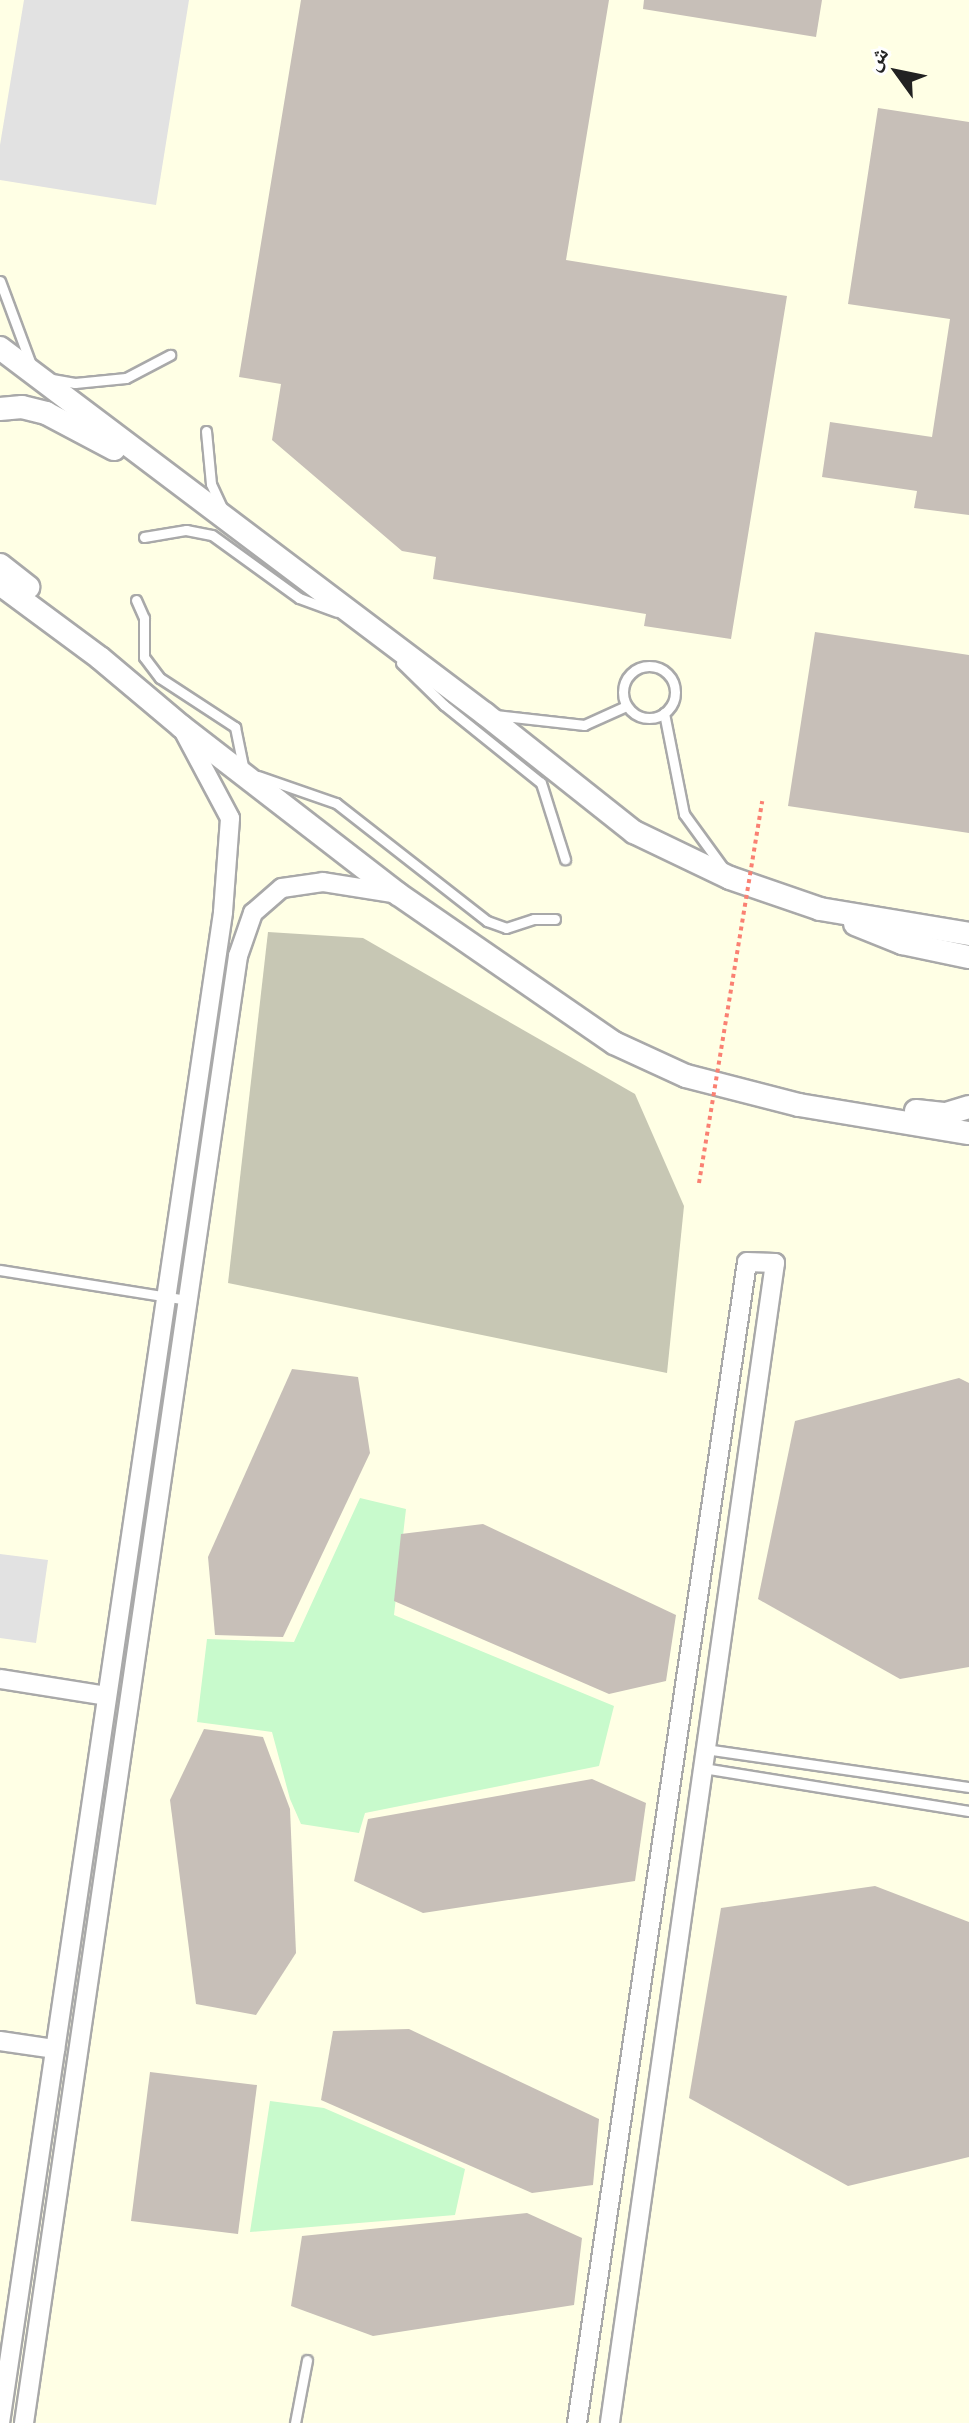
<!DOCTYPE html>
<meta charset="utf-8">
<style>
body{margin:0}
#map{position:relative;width:969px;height:2423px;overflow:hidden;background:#f2efe9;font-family:"Roboto Condensed","Noto Naskh Arabic",sans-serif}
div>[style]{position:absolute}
.education>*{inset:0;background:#ffffe5}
.construction>*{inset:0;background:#c7c7b4}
.park>*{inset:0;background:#c8facc}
.parking>*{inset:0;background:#e2e2e2}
.building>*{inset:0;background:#c7bfb8}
.roads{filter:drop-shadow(2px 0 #a9a9a9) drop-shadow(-2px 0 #a9a9a9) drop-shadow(0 2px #a9a9a9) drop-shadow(0 -2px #a9a9a9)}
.service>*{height:9px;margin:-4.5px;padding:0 4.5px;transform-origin:4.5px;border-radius:4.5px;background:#fff}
.service>.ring{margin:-4.5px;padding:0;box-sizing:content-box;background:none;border:9px solid #fff;border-radius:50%}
.minor>*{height:18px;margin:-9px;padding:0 9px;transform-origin:9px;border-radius:9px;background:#fff}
.tertiary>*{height:22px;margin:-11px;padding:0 11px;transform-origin:11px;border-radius:11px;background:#fff}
.path-bridge>*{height:4px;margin-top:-2px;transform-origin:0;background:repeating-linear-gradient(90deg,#fa8072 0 4px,transparent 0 8px)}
span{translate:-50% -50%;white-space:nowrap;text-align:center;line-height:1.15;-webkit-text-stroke:8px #fff;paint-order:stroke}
.north{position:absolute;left:857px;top:32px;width:80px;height:80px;-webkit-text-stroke:6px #fff;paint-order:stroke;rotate:303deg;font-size:22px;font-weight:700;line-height:32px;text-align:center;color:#222}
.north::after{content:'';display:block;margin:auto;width:28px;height:36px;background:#222;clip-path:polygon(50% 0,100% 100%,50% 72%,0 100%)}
</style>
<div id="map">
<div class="education">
<i style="clip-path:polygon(0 0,969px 0,969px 2423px,0 2423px)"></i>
</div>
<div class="construction">
<i style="clip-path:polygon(268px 932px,363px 938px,635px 1094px,684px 1206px,667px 1373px,228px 1283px)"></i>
</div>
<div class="park">
<i style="clip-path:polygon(360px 1498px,406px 1509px,394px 1615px,614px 1706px,599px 1766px,365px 1813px,359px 1833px,301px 1824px,290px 1799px,272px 1732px,197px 1722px,207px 1639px,294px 1642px)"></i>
<i style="clip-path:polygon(270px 2101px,324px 2108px,465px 2169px,455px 2215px,250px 2232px)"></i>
</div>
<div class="parking">
<i style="clip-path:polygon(24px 0,189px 0,156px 205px,0 180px,0 145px)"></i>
<i style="clip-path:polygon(0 1554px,48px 1560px,36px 1643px,0 1638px)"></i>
</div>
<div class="building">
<i style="clip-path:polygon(301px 0,609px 0,566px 260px,787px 296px,731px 639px,644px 626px,646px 614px,433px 579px,436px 557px,402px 551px,272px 440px,281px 384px,239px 377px)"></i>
<i style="clip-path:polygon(644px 0,822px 0,816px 37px,643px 9px)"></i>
<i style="clip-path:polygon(878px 108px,969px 122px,969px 515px,914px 508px,917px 491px,822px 477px,830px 422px,932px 437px,950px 319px,848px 304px)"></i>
<i style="clip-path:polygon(815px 632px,969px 655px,969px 833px,788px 806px)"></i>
<i style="clip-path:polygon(292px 1369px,358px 1377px,370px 1453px,283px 1637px,215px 1635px,208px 1557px)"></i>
<i style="clip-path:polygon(959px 1378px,969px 1383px,969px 1667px,900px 1679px,758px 1599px,795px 1421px)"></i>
<i style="clip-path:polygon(483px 1524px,676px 1615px,666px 1681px,609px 1694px,394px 1601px,401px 1534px)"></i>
<i style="clip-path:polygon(204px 1729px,263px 1737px,290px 1809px,296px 1953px,256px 2015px,196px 2004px,170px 1800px)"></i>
<i style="clip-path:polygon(592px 1779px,646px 1803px,635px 1881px,423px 1913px,354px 1881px,368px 1819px)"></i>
<i style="clip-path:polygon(875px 1886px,969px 1922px,969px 2157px,848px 2186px,689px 2098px,721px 1908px)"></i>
<i style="clip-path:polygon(409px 2029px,599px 2119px,593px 2185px,532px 2193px,321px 2100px,333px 2031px)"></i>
<i style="clip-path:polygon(150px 2072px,257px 2085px,238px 2234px,131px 2221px)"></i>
<i style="clip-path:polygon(527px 2213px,582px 2238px,574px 2305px,373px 2336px,291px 2306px,302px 2236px)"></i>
</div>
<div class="roads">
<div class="service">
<i style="left:0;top:281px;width:92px;rotate:69.6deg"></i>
<i style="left:52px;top:379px;width:23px;rotate:10deg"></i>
<i style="left:75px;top:383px;width:51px;rotate:-5.6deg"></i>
<i style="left:126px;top:378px;width:50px;rotate:-27.6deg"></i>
<i style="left:206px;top:431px;width:53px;rotate:84.6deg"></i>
<i style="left:211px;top:484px;width:26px;rotate:65deg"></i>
<i style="left:144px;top:537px;width:43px;rotate:-9.5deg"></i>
<i style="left:186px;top:530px;width:26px;rotate:11deg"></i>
<i style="left:212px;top:535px;width:107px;rotate:35.9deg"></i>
<i style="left:299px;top:598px;width:40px;rotate:20.2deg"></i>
<i style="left:136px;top:600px;width:20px;rotate:66deg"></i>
<i style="left:144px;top:618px;width:39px;rotate:90deg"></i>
<i style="left:144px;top:657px;width:26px;rotate:53deg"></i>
<i style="left:160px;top:678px;width:90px;rotate:33.2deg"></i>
<i style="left:235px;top:727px;width:45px;rotate:78.4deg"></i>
<i style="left:401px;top:663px;width:60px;rotate:44.3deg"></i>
<i style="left:444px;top:705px;width:124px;rotate:38.8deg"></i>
<i style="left:541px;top:783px;width:80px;rotate:72.5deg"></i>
<i class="ring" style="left:623px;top:666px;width:43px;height:43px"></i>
<i style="left:664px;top:713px;width:103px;rotate:78.8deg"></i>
<i style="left:684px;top:814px;width:68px;rotate:54deg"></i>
<i style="left:495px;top:715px;width:90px;rotate:6.4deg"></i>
<i style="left:584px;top:725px;width:46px;rotate:-24.3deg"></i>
<i style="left:258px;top:776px;width:83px;rotate:19.1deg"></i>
<i style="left:336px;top:803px;width:192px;rotate:38deg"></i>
<i style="left:487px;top:921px;width:20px;rotate:20deg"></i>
<i style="left:506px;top:928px;width:29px;rotate:-18deg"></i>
<i style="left:534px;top:919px;width:21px"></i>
<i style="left:0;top:1270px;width:189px;rotate:9.1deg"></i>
<i style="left:705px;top:1749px;width:267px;rotate:8.2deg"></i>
<i style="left:703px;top:1768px;width:269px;rotate:9.2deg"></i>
<i style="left:295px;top:2423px;width:64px;rotate:-79.2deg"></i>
</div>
<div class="minor">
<i style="left:0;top:1679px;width:108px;rotate:9deg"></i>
<i style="left:0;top:2041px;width:56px;rotate:8.3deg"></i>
<i style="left:0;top:2423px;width:1527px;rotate:-81.6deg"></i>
<i style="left:223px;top:912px;width:94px;rotate:-85.7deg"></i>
<i style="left:230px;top:818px;width:100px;rotate:-118.1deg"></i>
<i style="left:24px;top:2423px;width:1483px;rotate:-81.7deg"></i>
<i style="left:238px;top:956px;width:46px;rotate:-70.8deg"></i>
<i style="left:253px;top:913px;width:38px;rotate:-41deg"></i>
<i style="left:282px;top:888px;width:41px;rotate:-8.3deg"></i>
<i style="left:323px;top:882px;width:76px;rotate:9.1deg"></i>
<i style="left:577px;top:2423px;width:1173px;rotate:-81.67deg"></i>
<i style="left:747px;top:1262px;width:28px;rotate:2deg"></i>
<i style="left:775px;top:1263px;width:1172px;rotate:98.1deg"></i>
</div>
<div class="tertiary">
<i style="left:0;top:348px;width:608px;rotate:37.04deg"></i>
<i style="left:485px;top:714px;width:190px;rotate:38.4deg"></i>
<i style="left:634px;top:832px;width:106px;rotate:25.6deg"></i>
<i style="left:730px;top:878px;width:95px;rotate:19deg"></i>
<i style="left:820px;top:909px;width:151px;rotate:9.5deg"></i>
<i style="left:0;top:409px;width:22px;rotate:-5deg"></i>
<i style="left:22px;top:407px;width:25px;rotate:14deg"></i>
<i style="left:46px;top:413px;width:77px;rotate:27.9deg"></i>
<i style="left:0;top:565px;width:36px;rotate:38deg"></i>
<i style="left:0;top:584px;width:124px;rotate:36.5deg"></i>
<i style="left:100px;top:658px;width:107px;rotate:40.1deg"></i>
<i style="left:182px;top:727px;width:273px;rotate:37.7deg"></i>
<i style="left:398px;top:894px;width:262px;rotate:34.6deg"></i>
<i style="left:614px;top:1043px;width:79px;rotate:24.6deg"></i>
<i style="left:686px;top:1076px;width:117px;rotate:14.4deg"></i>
<i style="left:799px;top:1105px;width:172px;rotate:9.4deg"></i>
<i style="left:855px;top:924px;width:51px;rotate:22deg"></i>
<i style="left:902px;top:943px;width:68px;rotate:11.8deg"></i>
<i style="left:916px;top:1111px;width:30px;rotate:6deg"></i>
<i style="left:946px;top:1114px;width:24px;rotate:-17deg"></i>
</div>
</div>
<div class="path-bridge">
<i style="left:699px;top:1183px;width:387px;rotate:-80.6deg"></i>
</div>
<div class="north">ش</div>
</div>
